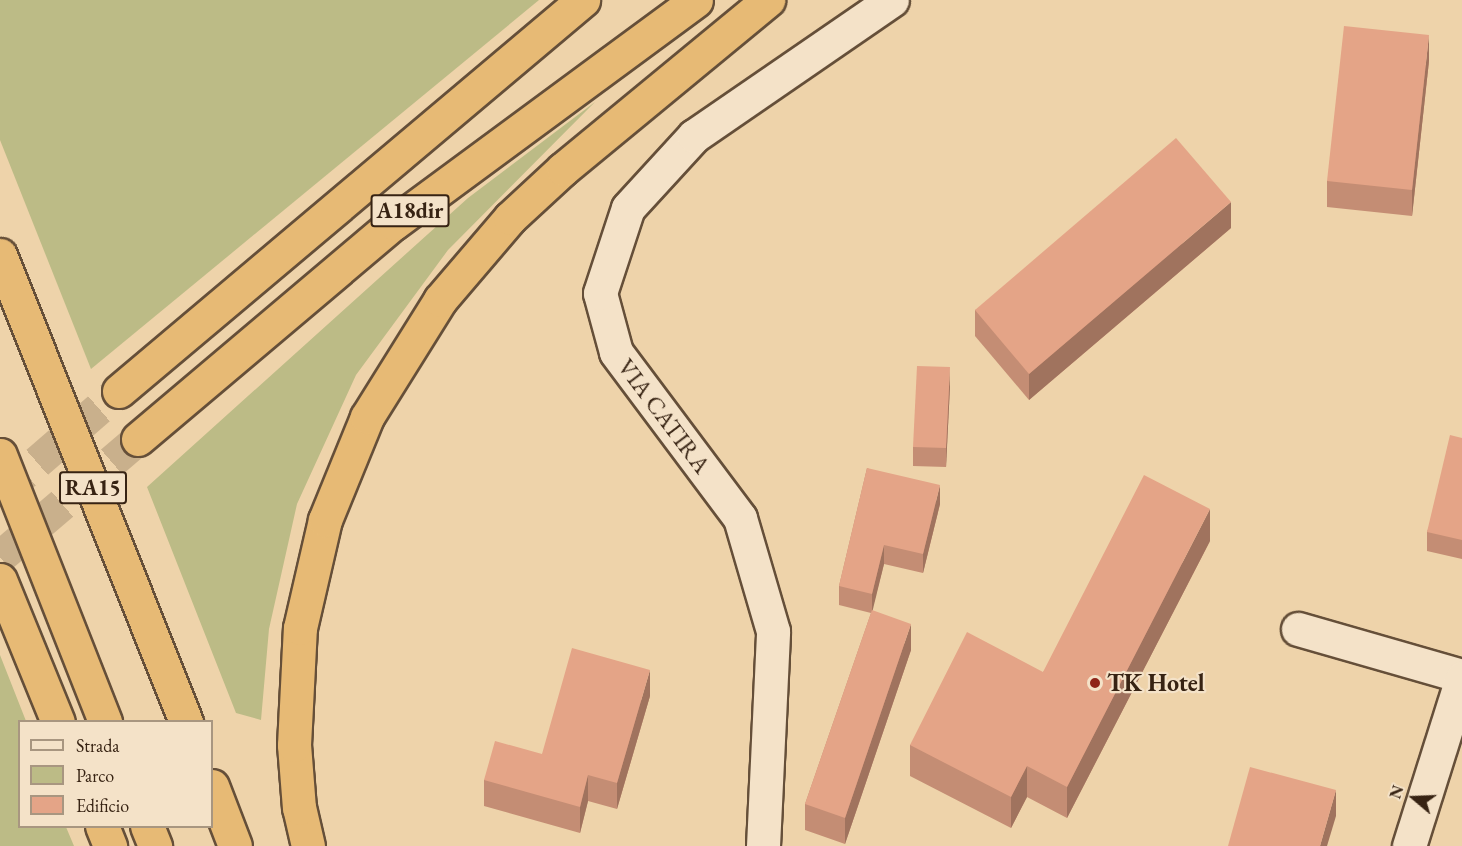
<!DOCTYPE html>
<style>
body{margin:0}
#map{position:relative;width:1462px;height:846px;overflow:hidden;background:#eed3aa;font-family:"EB Garamond",serif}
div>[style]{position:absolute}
.green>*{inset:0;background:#bcbb86}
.highway-tunnel>*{height:33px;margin-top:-16.5px;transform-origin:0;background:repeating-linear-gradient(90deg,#c9b08c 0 33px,transparent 0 49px)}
.roads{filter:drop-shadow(2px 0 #654f39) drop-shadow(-2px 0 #654f39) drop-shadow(0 2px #654f39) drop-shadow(0 -2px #654f39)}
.minor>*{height:33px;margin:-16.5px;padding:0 16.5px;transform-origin:16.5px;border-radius:16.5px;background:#f4e2c8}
.highway>*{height:33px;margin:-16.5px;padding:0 16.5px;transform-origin:16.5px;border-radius:16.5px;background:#e7ba75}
.wall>*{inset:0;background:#c48d74}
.shaded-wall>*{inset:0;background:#a0735e}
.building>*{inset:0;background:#e4a487}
.dots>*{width:16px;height:16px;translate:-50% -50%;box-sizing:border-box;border:3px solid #f4e2c8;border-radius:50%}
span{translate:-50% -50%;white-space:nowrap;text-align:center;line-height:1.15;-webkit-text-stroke:4.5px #f4e2c8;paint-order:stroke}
.shield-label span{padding:2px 4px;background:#f4e2c8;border:2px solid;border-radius:4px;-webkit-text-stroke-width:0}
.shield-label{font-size:22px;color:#372313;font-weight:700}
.street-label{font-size:24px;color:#372313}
.poi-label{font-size:24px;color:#372313;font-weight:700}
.left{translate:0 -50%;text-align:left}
.legend{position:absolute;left:18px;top:720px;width:195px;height:108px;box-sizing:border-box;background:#f4e2c8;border:2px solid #a89680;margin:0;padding:8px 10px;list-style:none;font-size:18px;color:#372313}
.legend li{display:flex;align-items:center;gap:12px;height:30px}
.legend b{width:30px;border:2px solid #a89680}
.north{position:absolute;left:1384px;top:768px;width:60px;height:60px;-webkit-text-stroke:4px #f4e2c8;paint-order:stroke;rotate:289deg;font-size:16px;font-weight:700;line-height:24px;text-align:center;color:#372313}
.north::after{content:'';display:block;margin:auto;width:21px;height:27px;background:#372313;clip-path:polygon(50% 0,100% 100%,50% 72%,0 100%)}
</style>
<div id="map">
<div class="green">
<i style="clip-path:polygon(0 0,539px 0,91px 369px,0 140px)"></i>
<i style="clip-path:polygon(595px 102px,448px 250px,356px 375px,297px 504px,269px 629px,261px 720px,236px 713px,147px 487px,468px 198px)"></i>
<i style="clip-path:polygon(0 655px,26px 721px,20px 722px,20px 826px,66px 827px,74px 846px,0 846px)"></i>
</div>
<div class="highway-tunnel">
<i style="left:0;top:494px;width:157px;rotate:-40.9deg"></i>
<i style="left:0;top:557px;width:182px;rotate:-40.5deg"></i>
</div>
<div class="roads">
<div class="minor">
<i style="left:1298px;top:629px;width:171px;rotate:16deg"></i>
<i style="left:763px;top:846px;width:215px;rotate:-87.3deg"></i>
<i style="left:773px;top:631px;width:118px;rotate:-106.3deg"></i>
<i style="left:740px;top:518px;width:207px;rotate:-126.8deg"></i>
<i style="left:616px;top:352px;width:61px;rotate:-105.2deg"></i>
<i style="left:600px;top:293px;width:89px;rotate:-71.8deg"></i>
<i style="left:628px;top:208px;width:98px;rotate:-47.5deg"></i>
<i style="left:694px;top:136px;width:240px;rotate:-34.5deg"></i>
<i style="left:1409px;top:846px;width:176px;rotate:-72.5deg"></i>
</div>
<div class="highway">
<i style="left:0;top:255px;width:503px;rotate:68.28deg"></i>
<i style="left:119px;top:391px;width:607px;rotate:-40.12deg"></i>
<i style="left:138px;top:439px;width:335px;rotate:-40.2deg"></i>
<i style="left:394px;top:223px;width:375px;rotate:-36.4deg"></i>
<i style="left:0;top:455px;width:287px;rotate:68.5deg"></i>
<i style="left:0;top:580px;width:153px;rotate:67.8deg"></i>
<i style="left:212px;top:786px;width:64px;rotate:69deg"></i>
<i style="left:102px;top:826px;width:22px;rotate:68deg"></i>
<i style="left:147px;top:826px;width:22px;rotate:68deg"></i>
<i style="left:308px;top:846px;width:39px;rotate:-103deg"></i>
<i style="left:299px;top:808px;width:63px;rotate:-94.5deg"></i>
<i style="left:294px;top:745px;width:117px;rotate:-87.1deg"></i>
<i style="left:300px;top:628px;width:111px;rotate:-77deg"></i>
<i style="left:325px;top:520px;width:111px;rotate:-67.8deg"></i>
<i style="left:367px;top:417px;width:138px;rotate:-58deg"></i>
<i style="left:440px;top:300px;width:108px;rotate:-49.5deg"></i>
<i style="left:510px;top:218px;width:72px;rotate:-42.8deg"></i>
<i style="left:563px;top:169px;width:266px;rotate:-39.5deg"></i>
</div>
</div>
<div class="wall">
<i style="clip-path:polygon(1429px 61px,1412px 216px,1327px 207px,1327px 181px)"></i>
<i style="clip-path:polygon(1231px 228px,1029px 400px,975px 336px,975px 310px)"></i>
<i style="clip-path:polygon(950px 386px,946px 467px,913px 466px,913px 447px)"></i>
<i style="clip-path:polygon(1462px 438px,1462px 559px,1427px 551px,1427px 532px)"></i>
<i style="clip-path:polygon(867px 468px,940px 504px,923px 573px,884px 564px,872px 610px,911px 650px,845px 844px,805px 830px,805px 804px,871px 613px,839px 605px,839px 586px)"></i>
<i style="clip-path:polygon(1210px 541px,1067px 818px,1027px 797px,1011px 828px,910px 776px,910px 745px,1043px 672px)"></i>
<i style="clip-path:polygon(650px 696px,617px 809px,588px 801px,580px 833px,484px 806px,484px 780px,542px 754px)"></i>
</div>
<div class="shaded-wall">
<i style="clip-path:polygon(1429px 35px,1429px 61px,1412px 216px,1412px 190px)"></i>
<i style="clip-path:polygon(1231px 202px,1231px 228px,1029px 400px,1029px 374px)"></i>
<i style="clip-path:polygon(950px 367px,950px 386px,946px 467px,946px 448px)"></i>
<i style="clip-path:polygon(940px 485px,940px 504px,923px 573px,923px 554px)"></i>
<i style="clip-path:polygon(1210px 509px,1210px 541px,1067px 818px,1067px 787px)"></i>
<i style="clip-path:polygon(884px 545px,884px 564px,872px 613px,872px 594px)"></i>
<i style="clip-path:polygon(911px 624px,911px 650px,845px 844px,845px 818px)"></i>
<i style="clip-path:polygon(650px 670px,650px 696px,617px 809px,617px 783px)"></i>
<i style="clip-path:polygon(1027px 766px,1027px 797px,1011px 828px,1011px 797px)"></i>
<i style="clip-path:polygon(588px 775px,588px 801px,580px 833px,580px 807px)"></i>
<i style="clip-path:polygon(1336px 790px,1336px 816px,1327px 846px,1320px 846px)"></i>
</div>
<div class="building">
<i style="clip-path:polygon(1344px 26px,1429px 35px,1412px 190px,1327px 181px)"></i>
<i style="clip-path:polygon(1176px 138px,1231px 202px,1029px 374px,975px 310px)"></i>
<i style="clip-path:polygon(917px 366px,950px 367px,946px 448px,913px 447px)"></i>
<i style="clip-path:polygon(1450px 435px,1462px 438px,1462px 540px,1427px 532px)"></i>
<i style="clip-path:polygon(867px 468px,940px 485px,923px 554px,884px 545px,872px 594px,839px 586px)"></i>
<i style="clip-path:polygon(1144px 475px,1210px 509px,1067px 787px,1027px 766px,1011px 797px,910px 745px,967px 632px,1043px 672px)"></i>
<i style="clip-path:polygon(872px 610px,911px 624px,845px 818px,805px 804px)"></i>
<i style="clip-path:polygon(572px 648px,650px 670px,617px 783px,588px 775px,580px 807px,484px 780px,495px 741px,542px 754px)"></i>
<i style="clip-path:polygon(1250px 767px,1336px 790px,1320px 846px,1228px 846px)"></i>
</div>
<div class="dots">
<i style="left:1095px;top:683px;background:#8f2418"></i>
</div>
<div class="shield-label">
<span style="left:410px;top:211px">A18dir</span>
<span style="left:93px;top:488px">RA15</span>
</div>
<div class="street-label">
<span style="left:664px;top:416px;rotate:53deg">VIA CATIRA</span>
</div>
<div class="poi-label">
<span class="left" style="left:1107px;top:683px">TK Hotel</span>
</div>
<ul class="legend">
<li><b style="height:8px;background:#f4e2c8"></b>Strada</li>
<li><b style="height:16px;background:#bcbb86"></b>Parco</li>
<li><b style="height:16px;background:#e4a487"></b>Edificio</li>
</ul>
<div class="north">N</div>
</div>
